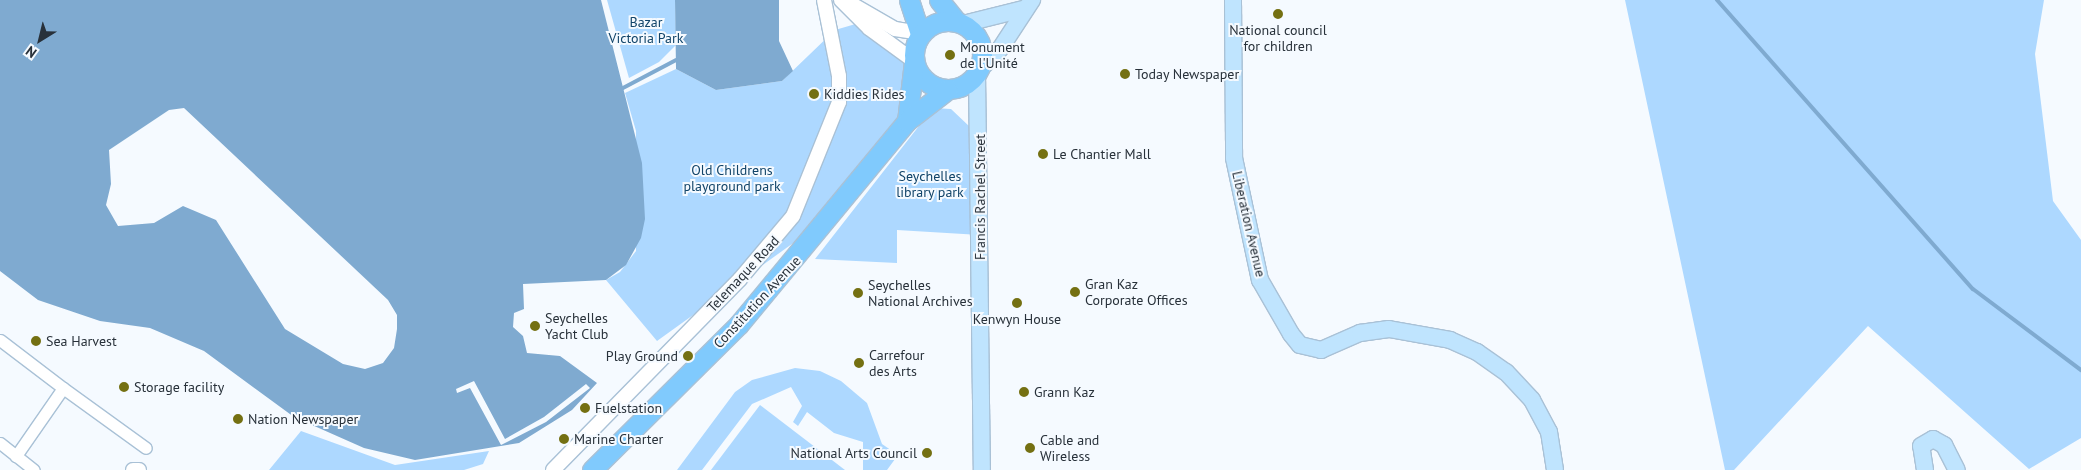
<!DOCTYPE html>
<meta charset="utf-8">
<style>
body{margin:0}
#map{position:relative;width:2081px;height:470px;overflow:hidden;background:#f5faff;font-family:"PT Sans",sans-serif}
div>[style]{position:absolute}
.green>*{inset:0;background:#add8ff}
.water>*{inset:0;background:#7faad0}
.pier>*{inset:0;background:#f5faff}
.stream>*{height:4px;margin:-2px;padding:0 2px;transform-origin:2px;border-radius:2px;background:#7faad0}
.roads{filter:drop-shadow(1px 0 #a9c1d6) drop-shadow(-1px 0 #a9c1d6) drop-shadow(0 1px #a9c1d6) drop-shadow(0 -1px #a9c1d6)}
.minor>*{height:11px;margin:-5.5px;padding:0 5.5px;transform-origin:5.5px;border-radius:5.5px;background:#fff}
.tertiary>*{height:14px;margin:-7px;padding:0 7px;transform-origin:7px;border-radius:7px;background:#fff}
.secondary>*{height:16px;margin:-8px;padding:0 8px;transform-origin:8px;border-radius:8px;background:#bfe4fe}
.primary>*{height:19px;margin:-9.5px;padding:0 9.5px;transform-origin:9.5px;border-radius:9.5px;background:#80cafd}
.primary>.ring{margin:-9.5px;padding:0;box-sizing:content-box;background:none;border:19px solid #80cafd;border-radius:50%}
.dots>*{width:14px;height:14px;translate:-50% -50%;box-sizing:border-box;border:2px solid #f5faff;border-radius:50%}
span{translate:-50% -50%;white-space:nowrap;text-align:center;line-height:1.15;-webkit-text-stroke:4px #f5faff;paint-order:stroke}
.park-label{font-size:14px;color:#114469}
.poi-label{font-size:14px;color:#28313a}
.left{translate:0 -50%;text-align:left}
.right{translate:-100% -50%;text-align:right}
.street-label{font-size:14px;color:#28313a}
.north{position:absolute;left:15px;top:15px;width:50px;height:50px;-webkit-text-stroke:4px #f5faff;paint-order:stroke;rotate:216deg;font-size:14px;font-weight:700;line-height:20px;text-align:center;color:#28313a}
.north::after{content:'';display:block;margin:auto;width:18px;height:22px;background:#28313a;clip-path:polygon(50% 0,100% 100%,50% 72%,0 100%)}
</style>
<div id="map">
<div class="green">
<i style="clip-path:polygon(607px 0,675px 0,676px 45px,659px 62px,629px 78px)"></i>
<i style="clip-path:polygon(1625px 0,2044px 0,2035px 54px,2053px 201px,2081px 240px,2081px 438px,2029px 469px,1868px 326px,1734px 470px,1725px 470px)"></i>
<i style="clip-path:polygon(859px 23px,914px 61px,907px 121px,835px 213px,657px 341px,606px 280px,620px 272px,636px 251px,636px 131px,625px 93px,676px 69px,716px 90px,782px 81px,835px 30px)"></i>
<i style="clip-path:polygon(933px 108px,951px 109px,970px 127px,980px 235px,897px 230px,897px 263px,815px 259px)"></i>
<i style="clip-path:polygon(795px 368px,820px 371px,841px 381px,867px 403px,882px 444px,898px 455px,887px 470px,863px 470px,863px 442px,834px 433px,807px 412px,798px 426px,793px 422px,802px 406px,791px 387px,752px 404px,702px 470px,677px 470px,735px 392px,752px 380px)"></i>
<i style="clip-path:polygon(760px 405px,845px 470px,711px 470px)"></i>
<i style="clip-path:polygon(301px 431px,395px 465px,489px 451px,483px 464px,464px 470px,269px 470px)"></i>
</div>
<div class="water">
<i style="clip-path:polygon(evenodd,0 0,601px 0,642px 163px,645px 219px,641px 238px,626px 265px,606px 280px,523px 284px,524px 309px,514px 313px,513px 327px,523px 336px,527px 353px,560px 356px,597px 383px,572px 410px,519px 443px,415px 460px,364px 448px,294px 417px,204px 351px,150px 328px,100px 321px,38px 300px,0 271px,0 0,184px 108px,388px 300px,397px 315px,397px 329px,394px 348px,383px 363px,365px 369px,343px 364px,285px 329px,216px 220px,183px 206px,154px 223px,118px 226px,106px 205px,111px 184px,109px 150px,169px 110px,184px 108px)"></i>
<i style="clip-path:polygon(675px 0,779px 0,779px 41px,793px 71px,782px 81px,716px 90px,676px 69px)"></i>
</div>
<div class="pier">
<i style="clip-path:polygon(474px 381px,505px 439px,544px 417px,586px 384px,590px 388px,546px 422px,501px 445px,470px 388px,457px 393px,456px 389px)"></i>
</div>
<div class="stream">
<i style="left:1717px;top:0;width:386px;rotate:48.5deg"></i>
<i style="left:1973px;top:289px;width:135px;rotate:36.9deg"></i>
<i style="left:623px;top:88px;width:60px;rotate:-27.8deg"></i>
</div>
<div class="roads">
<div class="minor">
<i style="left:0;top:340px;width:79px;rotate:37.3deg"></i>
<i style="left:63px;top:388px;width:83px;rotate:124.7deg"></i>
<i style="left:63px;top:388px;width:102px;rotate:35.9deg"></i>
<i style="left:0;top:443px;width:43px;rotate:38.5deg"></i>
</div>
<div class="tertiary">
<i style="left:841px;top:0;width:40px;rotate:45deg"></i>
<i style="left:869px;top:28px;width:56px;rotate:36.3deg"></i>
<i style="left:850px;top:3px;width:52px;rotate:30deg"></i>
<i style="left:895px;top:29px;width:25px;rotate:9deg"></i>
<i style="left:133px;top:470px;width:6px"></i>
<i style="left:553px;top:470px;width:267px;rotate:-45.6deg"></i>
<i style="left:740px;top:279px;width:82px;rotate:-49.9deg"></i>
<i style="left:793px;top:216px;width:123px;rotate:-68deg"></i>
<i style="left:839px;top:102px;width:26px;rotate:-90deg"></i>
<i style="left:839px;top:76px;width:77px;rotate:-101.2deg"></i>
</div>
<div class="secondary">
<i style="left:1233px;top:0;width:158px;rotate:89.6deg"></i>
<i style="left:1234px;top:158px;width:125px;rotate:78deg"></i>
<i style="left:1260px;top:280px;width:62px;rotate:60.1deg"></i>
<i style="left:1291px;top:334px;width:14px;rotate:51deg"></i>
<i style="left:1300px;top:345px;width:22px;rotate:13deg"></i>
<i style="left:1321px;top:350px;width:43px;rotate:-23.6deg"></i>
<i style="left:1360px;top:333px;width:29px;rotate:-8deg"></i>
<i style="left:1389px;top:329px;width:62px;rotate:10.2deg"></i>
<i style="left:1450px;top:340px;width:30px;rotate:24deg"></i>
<i style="left:1477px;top:352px;width:35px;rotate:35deg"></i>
<i style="left:1506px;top:372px;width:38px;rotate:47deg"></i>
<i style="left:1532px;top:400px;width:36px;rotate:62deg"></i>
<i style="left:1549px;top:432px;width:38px;rotate:81deg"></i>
<i style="left:963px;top:24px;width:62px;rotate:-14deg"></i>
<i style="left:980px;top:69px;width:28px;rotate:-45deg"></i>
<i style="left:1000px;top:49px;width:59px;rotate:-56.9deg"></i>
<i style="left:977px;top:74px;width:396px;rotate:89.3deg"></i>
<i style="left:1925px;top:470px;width:24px;rotate:-99deg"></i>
<i style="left:1921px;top:446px;width:14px;rotate:-30deg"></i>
<i style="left:1933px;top:439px;width:13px;rotate:29deg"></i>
<i style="left:1944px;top:445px;width:28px;rotate:63deg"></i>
</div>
<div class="primary">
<i style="left:909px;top:0;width:35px;rotate:72deg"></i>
<i style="left:939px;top:0;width:28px;rotate:51deg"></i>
<i class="ring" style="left:914px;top:21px;width:49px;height:49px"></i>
<i style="left:907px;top:121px;width:60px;rotate:-83.3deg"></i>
<i style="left:592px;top:470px;width:207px;rotate:-44.8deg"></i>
<i style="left:739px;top:324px;width:264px;rotate:-50.4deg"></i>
<i style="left:907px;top:121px;width:51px;rotate:-37.8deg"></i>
</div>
</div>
<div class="dots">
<i style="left:1278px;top:14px;background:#747012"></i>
<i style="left:950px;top:55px;background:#747012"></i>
<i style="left:1125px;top:74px;background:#747012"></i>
<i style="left:814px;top:94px;background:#747012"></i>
<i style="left:1043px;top:154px;background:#747012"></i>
<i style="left:1075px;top:292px;background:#747012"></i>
<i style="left:858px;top:293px;background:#747012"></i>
<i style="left:1017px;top:303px;background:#747012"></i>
<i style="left:535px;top:326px;background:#747012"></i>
<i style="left:36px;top:341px;background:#747012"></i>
<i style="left:688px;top:356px;background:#747012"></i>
<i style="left:859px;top:363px;background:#747012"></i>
<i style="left:124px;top:387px;background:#747012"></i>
<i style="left:1024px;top:392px;background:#747012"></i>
<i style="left:585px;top:408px;background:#747012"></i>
<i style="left:238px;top:419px;background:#747012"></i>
<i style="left:564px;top:439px;background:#747012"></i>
<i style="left:1030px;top:448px;background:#747012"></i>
<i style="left:927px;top:453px;background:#747012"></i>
</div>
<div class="park-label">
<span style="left:646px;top:30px">Bazar<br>Victoria Park</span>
<span style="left:732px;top:178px">Old Childrens<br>playground park</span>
<span style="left:930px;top:184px">Seychelles<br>library park</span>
</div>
<div class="poi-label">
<span style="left:1278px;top:38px">National council<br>for children</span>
<span class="left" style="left:960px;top:55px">Monument<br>de l'Unité</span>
<span class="left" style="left:1135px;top:74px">Today Newspaper</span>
<span class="left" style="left:824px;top:94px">Kiddies Rides</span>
<span class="left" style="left:1053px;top:154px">Le Chantier Mall</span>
<span class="left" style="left:1085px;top:292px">Gran Kaz<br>Corporate Offices</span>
<span class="left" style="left:868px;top:293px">Seychelles<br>National Archives</span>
<span class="left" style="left:545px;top:326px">Seychelles<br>Yacht Club</span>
<span style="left:1017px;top:319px">Kenwyn House</span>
<span class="left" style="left:46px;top:341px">Sea Harvest</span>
<span class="left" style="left:869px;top:363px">Carrefour<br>des Arts</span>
<span class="right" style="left:678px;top:356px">Play Ground</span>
<span class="left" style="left:134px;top:387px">Storage facility</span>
<span class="left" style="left:1034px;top:392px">Grann Kaz</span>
<span class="left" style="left:595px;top:408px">Fuelstation</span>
<span class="left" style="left:248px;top:419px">Nation Newspaper</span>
<span class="left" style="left:574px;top:439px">Marine Charter</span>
<span class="left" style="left:1040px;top:448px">Cable and<br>Wireless</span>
<span class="right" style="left:917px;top:453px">National Arts Council</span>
</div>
<div class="street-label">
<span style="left:980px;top:197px;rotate:-90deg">Francis Rachel Street</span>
<span style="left:1249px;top:224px;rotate:77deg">Liberation Avenue</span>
<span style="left:743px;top:274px;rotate:-47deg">Telemaque Road</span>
<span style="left:757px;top:302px;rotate:-47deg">Constitution Avenue</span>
</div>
<div class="north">N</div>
</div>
